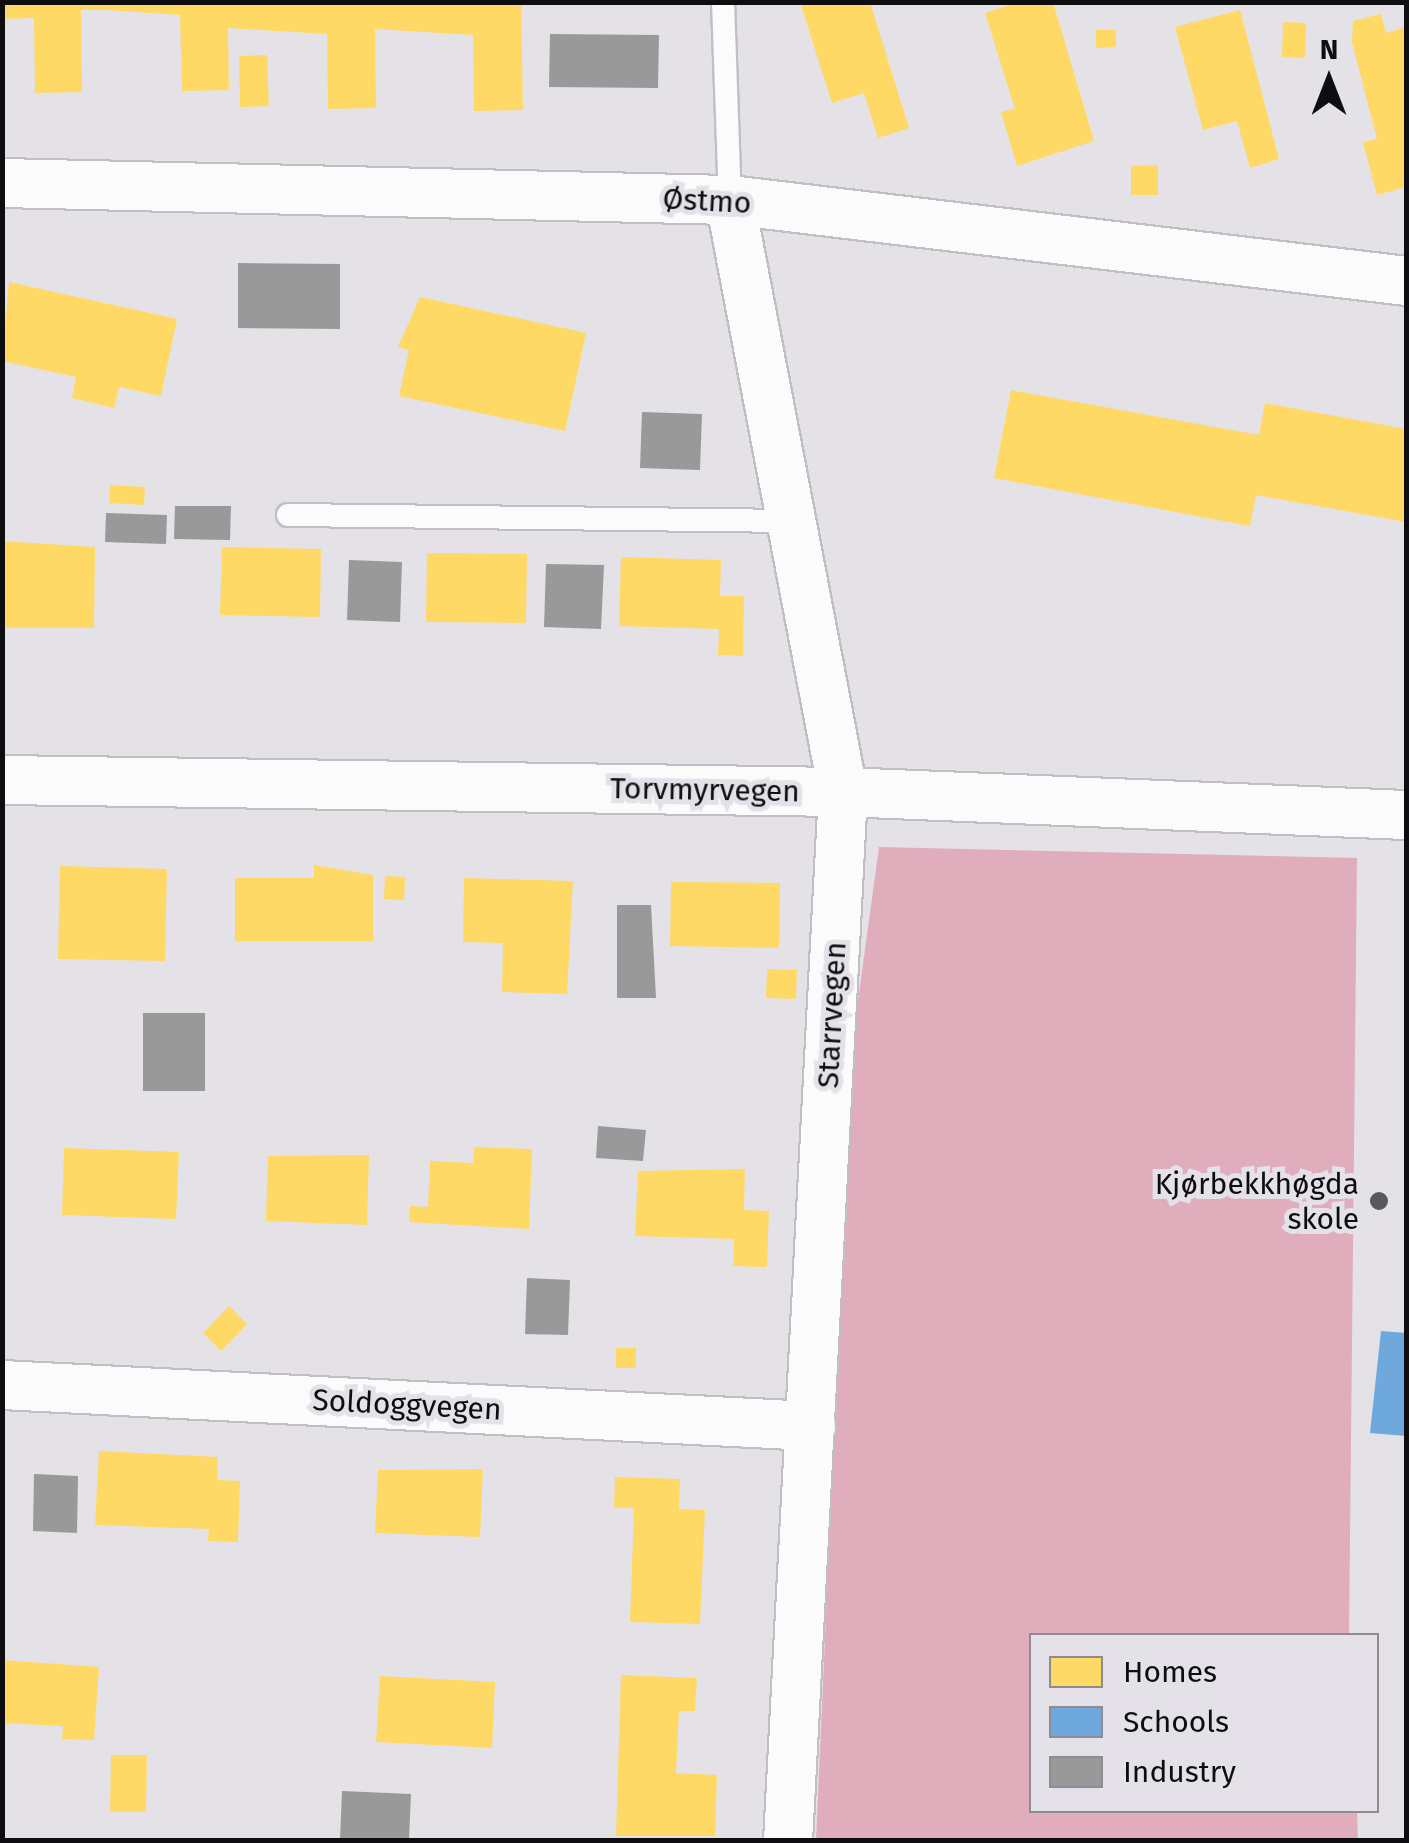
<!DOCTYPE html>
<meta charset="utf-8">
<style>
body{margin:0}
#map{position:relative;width:1409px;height:1843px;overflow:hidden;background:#e4e2e7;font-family:"Fira Sans",sans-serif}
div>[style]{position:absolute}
.forest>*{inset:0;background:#dfadbc}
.homes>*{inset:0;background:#ffd966}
.schools>*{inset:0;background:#6fa8dc}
.industry>*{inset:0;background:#999}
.roads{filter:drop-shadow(2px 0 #c1bfc3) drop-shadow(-2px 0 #c1bfc3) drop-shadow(0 2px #c1bfc3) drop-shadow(0 -2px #c1bfc3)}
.service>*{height:22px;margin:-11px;padding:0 11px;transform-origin:11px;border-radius:11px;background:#fbfbfb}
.minor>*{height:48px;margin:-24px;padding:0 24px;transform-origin:24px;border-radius:24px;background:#fbfbfb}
.dots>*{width:28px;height:28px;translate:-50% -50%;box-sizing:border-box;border:5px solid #e4e1e8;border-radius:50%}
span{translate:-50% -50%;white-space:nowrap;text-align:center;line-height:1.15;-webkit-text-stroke:10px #e4e1e8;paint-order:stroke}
.street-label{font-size:30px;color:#0e0d0f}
.poi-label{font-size:30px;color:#0e0d0f}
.right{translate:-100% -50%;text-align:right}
.frame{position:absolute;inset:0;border:5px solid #0e0d0f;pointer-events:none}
.legend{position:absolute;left:1029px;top:1633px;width:350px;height:180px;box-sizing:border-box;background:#e4e1e8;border:2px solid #8e8c91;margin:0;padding:12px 18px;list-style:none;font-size:30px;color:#0e0d0f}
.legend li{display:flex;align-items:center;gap:20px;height:50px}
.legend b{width:50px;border:2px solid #8e8c91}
.north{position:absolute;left:1279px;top:30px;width:100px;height:100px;-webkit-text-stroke:8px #e4e1e8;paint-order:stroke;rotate:0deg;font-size:28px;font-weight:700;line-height:40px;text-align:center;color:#0e0d0f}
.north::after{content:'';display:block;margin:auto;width:35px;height:45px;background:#0e0d0f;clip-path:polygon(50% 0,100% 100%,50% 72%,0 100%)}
</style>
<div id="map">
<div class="forest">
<i style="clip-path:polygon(879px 847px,1357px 858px,1349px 1635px,1032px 1636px,1032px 1810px,1357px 1811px,1358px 1840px,816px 1840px,851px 1052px)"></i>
</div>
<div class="homes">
<i style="clip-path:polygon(2px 2px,521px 2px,523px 110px,474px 111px,473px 35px,375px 29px,376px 108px,328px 109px,327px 34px,228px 28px,229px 90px,182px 91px,180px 15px,106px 10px,81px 10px,82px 92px,35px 93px,34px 18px,2px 19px)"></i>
<i style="clip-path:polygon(800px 2px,870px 2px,909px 128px,878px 138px,864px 93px,832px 103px)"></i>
<i style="clip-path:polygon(1018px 2px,1053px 2px,1094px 141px,1017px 166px,1001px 112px,1015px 109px,985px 13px)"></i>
<i style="clip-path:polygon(1240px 10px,1279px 159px,1250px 168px,1237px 121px,1203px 130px,1175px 27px)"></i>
<i style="clip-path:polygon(1381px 14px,1386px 33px,1406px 27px,1406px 187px,1377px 195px,1363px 142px,1377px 139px,1352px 42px,1353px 21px)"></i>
<i style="clip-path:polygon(1283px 22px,1306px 23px,1305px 58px,1282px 57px)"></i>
<i style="clip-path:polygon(1096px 30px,1116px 30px,1116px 47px,1096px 48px)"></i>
<i style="clip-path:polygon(267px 55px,269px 106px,240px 107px,239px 56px)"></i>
<i style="clip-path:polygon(1158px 165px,1158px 195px,1131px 195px,1131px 166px)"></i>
<i style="clip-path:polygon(9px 282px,177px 319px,161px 396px,119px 387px,114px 408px,72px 398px,76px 377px,2px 361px)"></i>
<i style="clip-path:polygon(420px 297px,586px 333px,565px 431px,399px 396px,409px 350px,398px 347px)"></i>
<i style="clip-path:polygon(1011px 390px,1259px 435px,1265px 403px,1406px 429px,1406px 522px,1256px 495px,1250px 526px,994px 478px)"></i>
<i style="clip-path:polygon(110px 485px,145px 487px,144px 505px,109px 503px)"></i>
<i style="clip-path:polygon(2px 541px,95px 547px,94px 628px,2px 628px)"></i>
<i style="clip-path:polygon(222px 547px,321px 549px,320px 617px,220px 615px)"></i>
<i style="clip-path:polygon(427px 553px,527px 554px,526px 623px,426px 622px)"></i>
<i style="clip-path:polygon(621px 557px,721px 560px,720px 596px,744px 596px,743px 656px,718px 655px,719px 629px,619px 626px)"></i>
<i style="clip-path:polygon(314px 865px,373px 875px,373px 941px,235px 941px,235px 878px,314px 878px)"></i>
<i style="clip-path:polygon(60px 866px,167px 869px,165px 961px,58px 959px)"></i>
<i style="clip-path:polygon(385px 876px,405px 877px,404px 900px,384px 899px)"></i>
<i style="clip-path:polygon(464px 878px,573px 881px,567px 994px,502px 992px,503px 943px,463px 942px)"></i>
<i style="clip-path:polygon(671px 882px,780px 883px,779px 948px,670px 946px)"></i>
<i style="clip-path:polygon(767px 969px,797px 970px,796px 999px,766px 998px)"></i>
<i style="clip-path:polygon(474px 1147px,532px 1149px,529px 1229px,409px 1222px,410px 1206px,428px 1207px,430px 1161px,473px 1163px)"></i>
<i style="clip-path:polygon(64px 1148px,179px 1152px,176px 1219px,62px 1215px)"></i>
<i style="clip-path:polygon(369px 1155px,367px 1225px,266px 1221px,268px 1156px)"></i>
<i style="clip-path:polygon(745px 1169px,744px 1210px,769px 1211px,767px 1267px,733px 1266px,734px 1239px,635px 1236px,638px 1171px)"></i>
<i style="clip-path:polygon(229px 1306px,247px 1324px,221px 1351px,203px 1333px)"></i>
<i style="clip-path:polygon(616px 1348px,636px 1348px,636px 1368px,616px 1368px)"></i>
<i style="clip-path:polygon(99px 1451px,218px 1457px,217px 1480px,240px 1481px,238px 1542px,208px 1541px,209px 1529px,95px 1525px)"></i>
<i style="clip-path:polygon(483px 1469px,480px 1537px,375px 1533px,378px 1470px)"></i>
<i style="clip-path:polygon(615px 1477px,680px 1479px,679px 1509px,705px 1510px,700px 1624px,630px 1622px,634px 1508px,614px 1508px)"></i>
<i style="clip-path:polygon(2px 1660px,99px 1667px,94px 1740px,62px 1739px,63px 1726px,2px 1723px)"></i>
<i style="clip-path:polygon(621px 1675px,697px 1678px,695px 1711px,679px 1711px,676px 1773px,717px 1775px,715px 1836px,616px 1836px)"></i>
<i style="clip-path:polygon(380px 1676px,495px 1682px,492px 1748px,376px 1742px)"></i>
<i style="clip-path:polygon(111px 1755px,147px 1755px,146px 1812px,110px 1812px)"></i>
</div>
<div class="schools">
<i style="clip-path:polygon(1381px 1331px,1406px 1333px,1406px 1436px,1370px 1433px)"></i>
</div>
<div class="industry">
<i style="clip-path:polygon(550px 34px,659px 35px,658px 88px,549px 87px)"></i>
<i style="clip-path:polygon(238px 263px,340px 264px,340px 329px,238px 328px)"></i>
<i style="clip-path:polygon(642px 412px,702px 414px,700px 470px,640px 468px)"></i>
<i style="clip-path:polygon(175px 506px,231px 506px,230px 540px,174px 539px)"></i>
<i style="clip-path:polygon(106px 513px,167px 515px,166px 544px,105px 542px)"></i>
<i style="clip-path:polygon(349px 560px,402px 562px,400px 622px,347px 620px)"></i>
<i style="clip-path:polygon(546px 564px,604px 565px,601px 629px,544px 627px)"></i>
<i style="clip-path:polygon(617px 905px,651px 905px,656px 998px,617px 998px)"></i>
<i style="clip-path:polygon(143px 1013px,205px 1013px,205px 1091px,143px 1091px)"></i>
<i style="clip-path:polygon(598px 1126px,646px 1130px,643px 1161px,596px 1158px)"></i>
<i style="clip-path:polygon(527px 1278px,570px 1280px,568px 1335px,525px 1334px)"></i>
<i style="clip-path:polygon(34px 1474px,78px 1476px,77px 1533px,33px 1531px)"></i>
<i style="clip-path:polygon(342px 1791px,411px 1794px,409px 1840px,340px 1840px)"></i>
</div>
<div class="roads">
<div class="service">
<i style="left:723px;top:2px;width:198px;rotate:88deg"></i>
<i style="left:288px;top:515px;width:504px;rotate:0.68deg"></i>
</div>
<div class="minor">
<i style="left:2px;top:183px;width:728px;rotate:1.34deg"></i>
<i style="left:730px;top:200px;width:681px;rotate:6.83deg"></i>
<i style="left:730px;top:200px;width:603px;rotate:79.19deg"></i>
<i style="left:843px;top:792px;width:1049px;rotate:93deg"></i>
<i style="left:2px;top:780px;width:841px;rotate:0.82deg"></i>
<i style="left:843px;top:792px;width:563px;rotate:2.34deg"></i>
<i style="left:2px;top:1385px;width:810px;rotate:2.9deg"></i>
</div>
</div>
<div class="dots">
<i style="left:1379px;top:1201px;background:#59585b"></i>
</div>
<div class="street-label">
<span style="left:707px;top:201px;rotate:3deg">Østmo</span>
<span style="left:705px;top:790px;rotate:1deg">Torvmyrvegen</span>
<span style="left:832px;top:1015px;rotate:-87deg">Starrvegen</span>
<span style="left:407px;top:1405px;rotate:3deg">Soldoggvegen</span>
</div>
<div class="poi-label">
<span class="right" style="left:1359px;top:1201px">Kjørbekkhøgda<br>skole</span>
</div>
<div class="frame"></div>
<ul class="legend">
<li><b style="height:28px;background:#ffd966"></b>Homes</li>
<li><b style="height:28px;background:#6fa8dc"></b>Schools</li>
<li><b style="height:28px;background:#999"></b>Industry</li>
</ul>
<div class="north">N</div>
</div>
